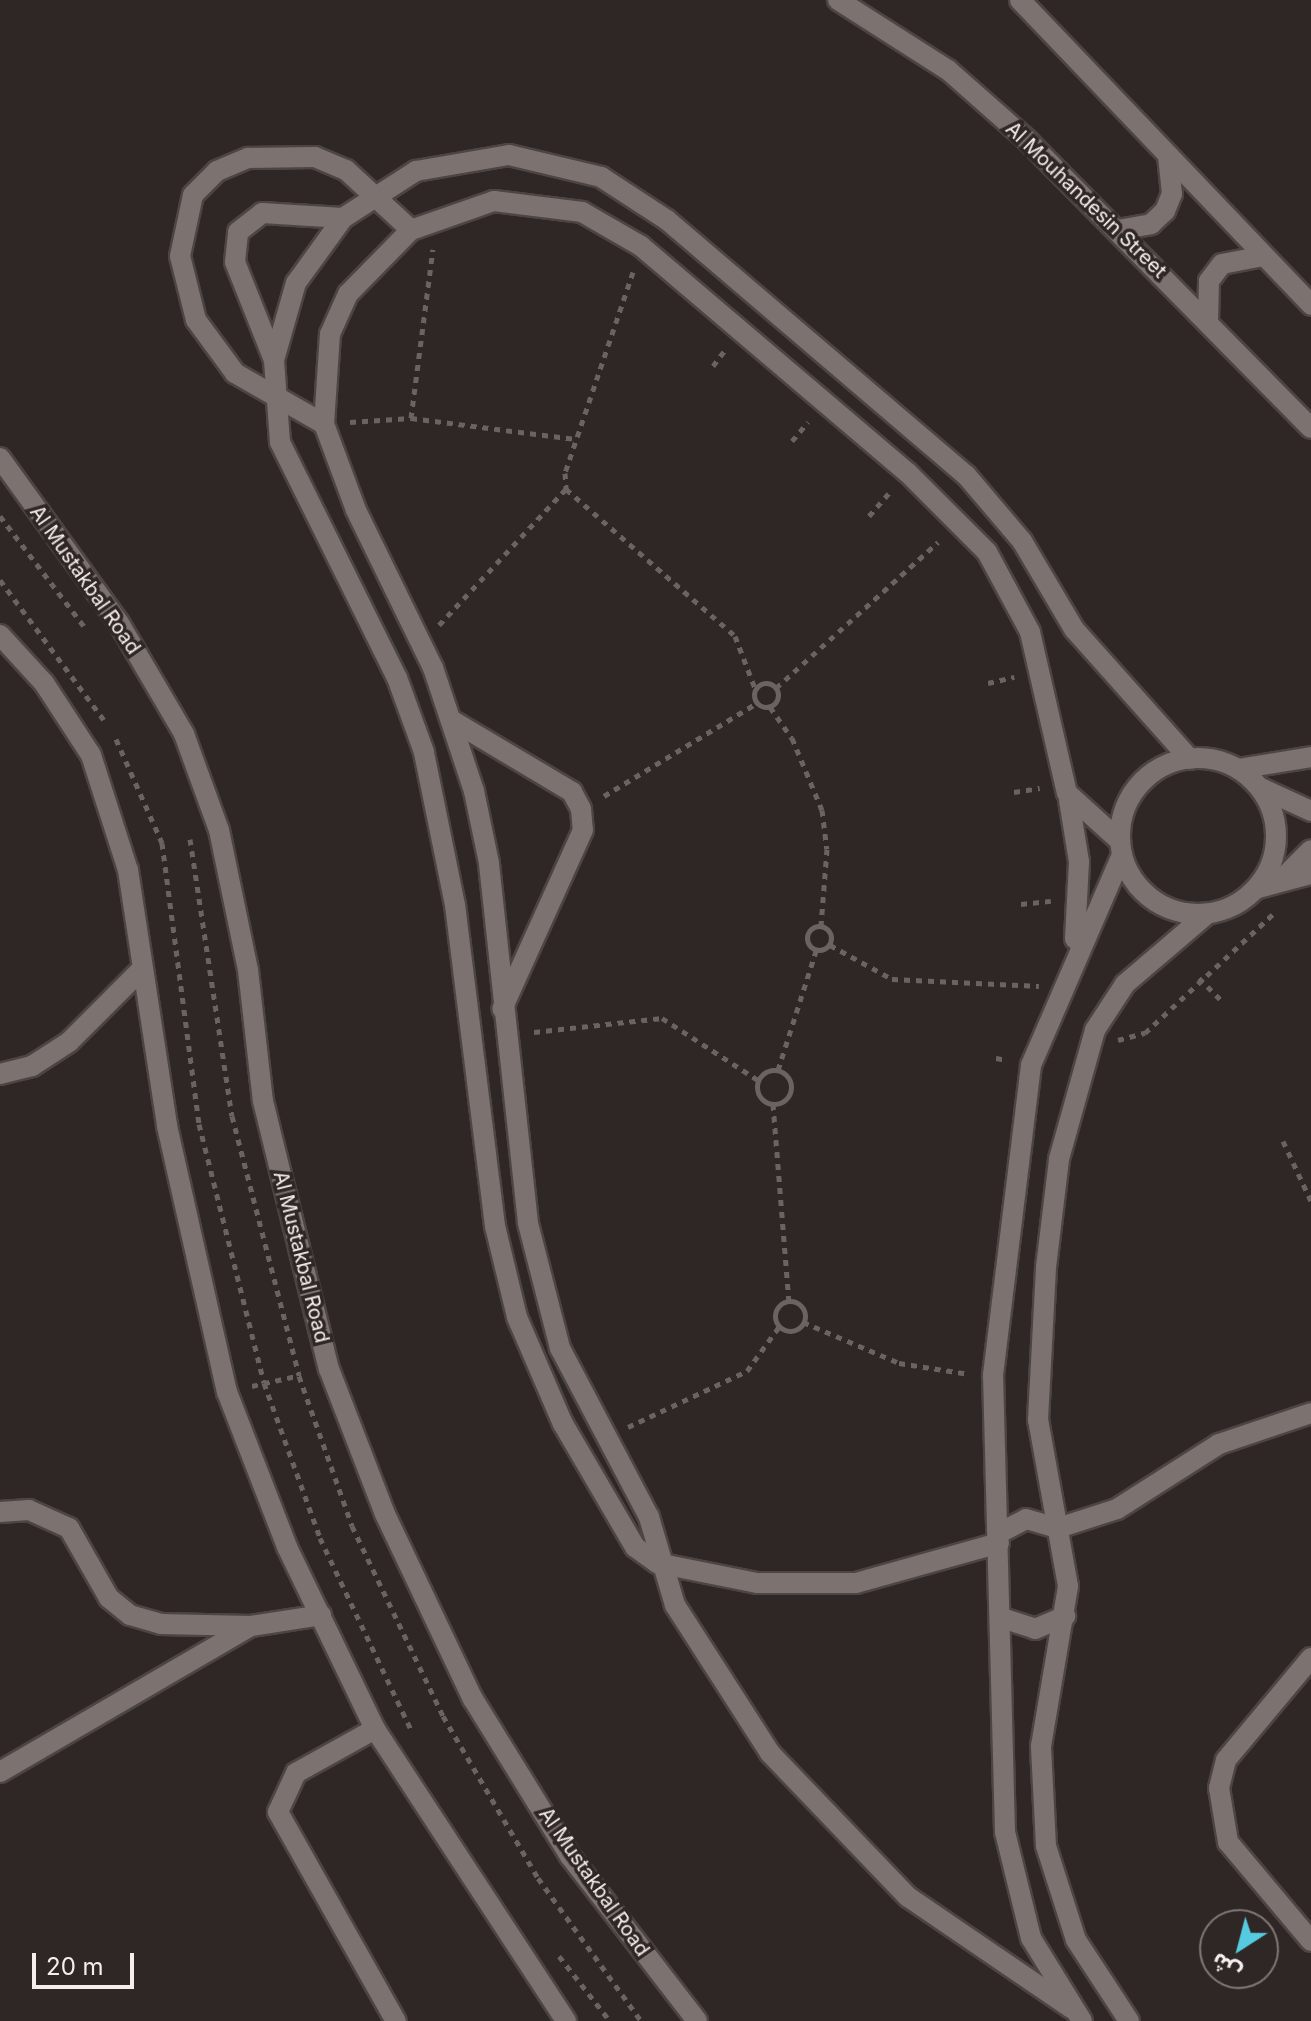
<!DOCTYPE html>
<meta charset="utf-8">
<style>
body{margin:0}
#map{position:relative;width:1311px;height:2021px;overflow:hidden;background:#2f2725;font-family:Inter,"Noto Sans Arabic",sans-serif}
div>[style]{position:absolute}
.path>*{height:5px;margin-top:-2.5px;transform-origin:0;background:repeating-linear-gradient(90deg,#6b6361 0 6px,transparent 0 12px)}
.path>.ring{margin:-2.5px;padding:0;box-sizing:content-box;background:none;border:5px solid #6b6361;border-radius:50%}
.roads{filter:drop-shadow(2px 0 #4c4544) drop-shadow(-2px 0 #4c4544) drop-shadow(0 2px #4c4544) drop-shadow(0 -2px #4c4544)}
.lane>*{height:20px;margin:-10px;padding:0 10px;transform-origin:10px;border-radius:10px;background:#7c7270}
.street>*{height:20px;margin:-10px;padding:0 10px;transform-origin:10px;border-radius:10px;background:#7c7270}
.street>.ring{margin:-10px;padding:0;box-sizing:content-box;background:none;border:20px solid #7c7270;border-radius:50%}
.secondary>*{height:20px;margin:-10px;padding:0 10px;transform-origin:10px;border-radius:10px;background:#7c7270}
span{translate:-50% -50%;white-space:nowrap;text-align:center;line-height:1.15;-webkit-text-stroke:7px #2f2725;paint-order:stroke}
.street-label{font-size:20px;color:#f4eeed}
.north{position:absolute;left:1199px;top:1909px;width:80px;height:80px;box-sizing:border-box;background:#2f2725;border:2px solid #7e7775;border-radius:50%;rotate:216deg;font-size:22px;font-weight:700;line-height:32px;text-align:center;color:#f4eeed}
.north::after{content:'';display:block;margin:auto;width:28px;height:36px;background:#55cae0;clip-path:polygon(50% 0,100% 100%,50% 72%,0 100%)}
.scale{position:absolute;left:32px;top:1953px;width:102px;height:36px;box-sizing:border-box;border:4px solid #f4eeed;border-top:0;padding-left:10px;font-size:24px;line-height:28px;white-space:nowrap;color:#f4eeed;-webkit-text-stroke:6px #2f2725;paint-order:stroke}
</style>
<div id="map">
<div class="path">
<i style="left:633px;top:272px;width:212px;rotate:108.7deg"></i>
<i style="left:565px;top:473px;width:16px;rotate:86deg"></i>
<i style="left:566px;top:489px;width:224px;rotate:41deg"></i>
<i style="left:735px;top:636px;width:56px;rotate:69deg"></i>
<i style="left:713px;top:366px;width:20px;rotate:-53deg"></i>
<i style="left:411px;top:418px;width:170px;rotate:-82.6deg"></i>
<i style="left:350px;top:422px;width:61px;rotate:-3.8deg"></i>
<i style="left:411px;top:418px;width:166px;rotate:7.3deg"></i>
<i style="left:792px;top:441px;width:25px;rotate:-50deg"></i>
<i style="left:0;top:516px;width:143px;rotate:52.7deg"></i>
<i style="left:869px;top:516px;width:33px;rotate:-49deg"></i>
<i style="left:0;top:580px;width:174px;rotate:53.4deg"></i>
<i style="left:439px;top:625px;width:186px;rotate:-47deg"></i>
<i style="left:988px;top:683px;width:27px;rotate:-13deg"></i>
<i class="ring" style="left:754px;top:683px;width:19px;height:19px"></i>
<i style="left:776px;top:688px;width:218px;rotate:-42deg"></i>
<i style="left:770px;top:707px;width:38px;rotate:55deg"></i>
<i style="left:792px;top:738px;width:78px;rotate:67.4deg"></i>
<i style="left:822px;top:810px;width:39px;rotate:83deg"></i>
<i style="left:827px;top:849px;width:77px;rotate:94.5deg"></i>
<i style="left:116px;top:739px;width:114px;rotate:66.1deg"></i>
<i style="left:162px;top:843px;width:283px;rotate:82.5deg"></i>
<i style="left:199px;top:1124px;width:267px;rotate:75.9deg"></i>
<i style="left:264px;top:1383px;width:165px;rotate:70.1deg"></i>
<i style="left:320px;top:1538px;width:212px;rotate:64.6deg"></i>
<i style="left:1014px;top:792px;width:26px;rotate:-9deg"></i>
<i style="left:604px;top:796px;width:179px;rotate:-31.3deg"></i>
<i style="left:190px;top:839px;width:280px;rotate:81.4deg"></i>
<i style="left:232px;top:1116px;width:268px;rotate:75.5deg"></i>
<i style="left:299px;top:1376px;width:159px;rotate:70.5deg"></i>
<i style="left:352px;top:1526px;width:211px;rotate:64.4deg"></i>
<i style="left:443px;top:1716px;width:188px;rotate:59.6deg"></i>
<i style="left:538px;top:1878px;width:176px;rotate:54.2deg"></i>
<i style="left:1021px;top:904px;width:30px;rotate:-6deg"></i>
<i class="ring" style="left:807px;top:926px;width:19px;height:19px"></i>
<i style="left:830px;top:945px;width:71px;rotate:28.7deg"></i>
<i style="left:892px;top:979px;width:147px;rotate:2.7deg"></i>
<i style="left:1199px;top:978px;width:31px;rotate:45deg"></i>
<i style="left:534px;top:1032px;width:129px;rotate:-6.2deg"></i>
<i style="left:662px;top:1018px;width:114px;rotate:32.9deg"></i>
<i style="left:1118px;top:1040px;width:28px;rotate:-15deg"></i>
<i style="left:1145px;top:1033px;width:176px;rotate:-42.9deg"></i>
<i style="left:996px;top:1058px;width:11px;rotate:10deg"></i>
<i class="ring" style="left:757px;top:1070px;width:29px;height:29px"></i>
<i style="left:778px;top:1070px;width:125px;rotate:-72.3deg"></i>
<i style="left:773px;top:1104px;width:198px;rotate:85.4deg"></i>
<i style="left:1283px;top:1141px;width:66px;rotate:65deg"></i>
<i class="ring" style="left:775px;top:1301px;width:25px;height:25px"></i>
<i style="left:803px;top:1322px;width:104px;rotate:23.1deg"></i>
<i style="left:899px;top:1363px;width:71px;rotate:8.9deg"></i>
<i style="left:252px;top:1386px;width:50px;rotate:-12.7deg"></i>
<i style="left:628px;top:1427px;width:132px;rotate:-25.2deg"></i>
<i style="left:747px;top:1371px;width:54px;rotate:-54deg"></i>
<i style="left:559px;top:1956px;width:83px;rotate:51.9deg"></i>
</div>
<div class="roads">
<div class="lane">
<i style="left:274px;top:360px;width:105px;rotate:-111.7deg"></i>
<i style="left:235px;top:262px;width:30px;rotate:-84deg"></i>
<i style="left:238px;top:232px;width:31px;rotate:-38deg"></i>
<i style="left:262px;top:213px;width:81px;rotate:3.5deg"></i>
<i style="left:453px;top:721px;width:139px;rotate:30.8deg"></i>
<i style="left:572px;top:792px;width:19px;rotate:62deg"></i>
<i style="left:581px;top:809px;width:21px;rotate:85deg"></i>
<i style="left:583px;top:830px;width:196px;rotate:114.3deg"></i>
<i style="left:0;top:1074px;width:33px;rotate:-14deg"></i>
<i style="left:32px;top:1066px;width:44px;rotate:-33deg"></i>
<i style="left:69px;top:1042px;width:102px;rotate:-45deg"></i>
<i style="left:0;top:1512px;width:29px;rotate:-4deg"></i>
<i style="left:29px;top:1510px;width:44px;rotate:24.2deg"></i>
<i style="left:69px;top:1528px;width:81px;rotate:60.3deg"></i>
<i style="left:109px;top:1598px;width:27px;rotate:39deg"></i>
<i style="left:130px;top:1615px;width:32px;rotate:16deg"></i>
<i style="left:161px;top:1624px;width:90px;rotate:1.3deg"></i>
<i style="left:251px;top:1626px;width:71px;rotate:-8.9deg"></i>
<i style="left:375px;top:1729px;width:90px;rotate:150.9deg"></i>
<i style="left:296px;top:1773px;width:43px;rotate:114.8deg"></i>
<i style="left:278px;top:1812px;width:240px;rotate:60.6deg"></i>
<i style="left:0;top:1772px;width:290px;rotate:-30.2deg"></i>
</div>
<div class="street">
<i style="left:838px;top:0;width:130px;rotate:32.5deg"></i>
<i style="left:948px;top:70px;width:106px;rotate:41.5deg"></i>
<i style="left:1027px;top:140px;width:404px;rotate:45.4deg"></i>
<i style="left:1020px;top:0;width:422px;rotate:46.3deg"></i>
<i style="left:1118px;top:230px;width:34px;rotate:-10deg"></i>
<i style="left:1151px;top:224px;width:19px;rotate:-43deg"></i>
<i style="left:1165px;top:211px;width:18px;rotate:-68deg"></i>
<i style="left:1172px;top:194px;width:39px;rotate:-96deg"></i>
<i style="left:1208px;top:322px;width:41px;rotate:-88.6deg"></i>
<i style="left:1209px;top:281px;width:21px;rotate:-53deg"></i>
<i style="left:1222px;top:264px;width:42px;rotate:-11deg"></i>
<i style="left:324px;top:424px;width:103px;rotate:-150.2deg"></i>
<i style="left:235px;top:373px;width:66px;rotate:-126.3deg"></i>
<i style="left:196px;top:320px;width:66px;rotate:-104deg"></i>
<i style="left:180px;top:256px;width:62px;rotate:-78deg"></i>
<i style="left:193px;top:195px;width:34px;rotate:-45deg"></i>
<i style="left:217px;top:171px;width:34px;rotate:-23deg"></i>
<i style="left:248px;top:158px;width:67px;rotate:-0.9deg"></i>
<i style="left:315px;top:157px;width:34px;rotate:23deg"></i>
<i style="left:346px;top:170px;width:88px;rotate:42.7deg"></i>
<i class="ring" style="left:1120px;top:758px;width:136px;height:136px"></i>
<i style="left:1238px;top:769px;width:74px;rotate:-9.3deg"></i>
<i style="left:1261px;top:788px;width:55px;rotate:24.7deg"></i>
<i style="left:1069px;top:800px;width:63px;rotate:80.8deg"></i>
<i style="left:1079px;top:862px;width:77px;rotate:93deg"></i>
<i style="left:1284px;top:877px;width:38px;rotate:-45deg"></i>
<i style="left:1258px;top:888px;width:55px;rotate:-14.8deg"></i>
<i style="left:999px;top:1533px;width:30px;rotate:-27deg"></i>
<i style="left:1026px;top:1519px;width:33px;rotate:16deg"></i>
<i style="left:1058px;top:1528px;width:62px;rotate:-17.9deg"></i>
<i style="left:1117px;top:1509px;width:121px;rotate:-32.5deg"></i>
<i style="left:1219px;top:1444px;width:97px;rotate:-18.6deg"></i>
<i style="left:999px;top:1543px;width:148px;rotate:164.4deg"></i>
<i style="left:856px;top:1583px;width:99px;rotate:180deg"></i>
<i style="left:757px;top:1583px;width:102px;rotate:-168.7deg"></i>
<i style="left:657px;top:1563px;width:27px;rotate:-144deg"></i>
<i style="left:635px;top:1547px;width:143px;rotate:-120.3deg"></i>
<i style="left:563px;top:1424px;width:116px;rotate:-113.3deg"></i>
<i style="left:517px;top:1317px;width:94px;rotate:-103.6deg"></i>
<i style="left:495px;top:1226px;width:323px;rotate:-97.1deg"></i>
<i style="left:455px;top:905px;width:156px;rotate:-101.5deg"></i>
<i style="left:424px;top:752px;width:79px;rotate:-110deg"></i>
<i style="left:397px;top:678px;width:263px;rotate:-116.4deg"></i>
<i style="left:280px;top:442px;width:82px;rotate:-94.2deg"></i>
<i style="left:274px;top:360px;width:80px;rotate:-74.1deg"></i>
<i style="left:296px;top:283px;width:80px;rotate:-54.1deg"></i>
<i style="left:343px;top:218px;width:87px;rotate:-32.8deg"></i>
<i style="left:416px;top:171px;width:94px;rotate:-9.8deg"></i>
<i style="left:509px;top:155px;width:95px;rotate:13.4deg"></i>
<i style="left:601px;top:177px;width:79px;rotate:33.1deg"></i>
<i style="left:667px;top:220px;width:393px;rotate:40.5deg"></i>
<i style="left:966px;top:475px;width:87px;rotate:49.7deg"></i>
<i style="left:1022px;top:541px;width:102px;rotate:59.4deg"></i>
<i style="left:1074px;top:629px;width:174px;rotate:48.3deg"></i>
<i style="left:1002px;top:1618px;width:35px;rotate:18deg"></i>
<i style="left:1035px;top:1629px;width:33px;rotate:-23deg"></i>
<i style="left:1311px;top:1658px;width:133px;rotate:129.8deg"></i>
<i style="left:1226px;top:1760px;width:29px;rotate:104deg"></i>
<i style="left:1219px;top:1788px;width:55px;rotate:80.5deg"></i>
<i style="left:1228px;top:1842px;width:129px;rotate:50deg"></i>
<i style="left:1071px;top:2008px;width:197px;rotate:-145.7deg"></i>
<i style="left:908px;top:1897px;width:199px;rotate:-133.8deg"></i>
<i style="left:770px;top:1753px;width:176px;rotate:-122.7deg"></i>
<i style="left:675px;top:1605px;width:92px;rotate:-106.5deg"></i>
<i style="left:649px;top:1517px;width:191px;rotate:-117.8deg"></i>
<i style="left:560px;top:1348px;width:129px;rotate:-104.4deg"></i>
<i style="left:528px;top:1223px;width:362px;rotate:-96.2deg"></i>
<i style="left:489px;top:863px;width:74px;rotate:-101.8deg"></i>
<i style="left:474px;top:791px;width:130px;rotate:-108.4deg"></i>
<i style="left:433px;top:668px;width:176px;rotate:-116deg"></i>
<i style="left:356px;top:510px;width:92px;rotate:-110.4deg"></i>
<i style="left:324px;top:424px;width:90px;rotate:-86.2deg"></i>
<i style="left:330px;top:334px;width:44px;rotate:-65.8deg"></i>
<i style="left:348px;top:294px;width:90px;rotate:-45.5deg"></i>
<i style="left:411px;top:230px;width:88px;rotate:-19.3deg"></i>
<i style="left:494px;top:201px;width:89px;rotate:7.1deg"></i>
<i style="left:582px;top:212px;width:68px;rotate:30deg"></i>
<i style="left:641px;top:246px;width:349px;rotate:40.4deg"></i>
<i style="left:907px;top:472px;width:113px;rotate:45deg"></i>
<i style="left:987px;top:552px;width:91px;rotate:61.7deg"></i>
<i style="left:1030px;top:632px;width:165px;rotate:77.1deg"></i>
<i style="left:1067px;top:793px;width:72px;rotate:42.2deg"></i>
<i style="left:1082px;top:2021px;width:97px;rotate:-121.6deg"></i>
<i style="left:1031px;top:1938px;width:109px;rotate:-103.8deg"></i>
<i style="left:1005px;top:1832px;width:457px;rotate:-91.5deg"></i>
<i style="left:993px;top:1375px;width:312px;rotate:-83deg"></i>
<i style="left:1031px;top:1065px;width:229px;rotate:-66.6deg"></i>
<i style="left:1129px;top:2021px;width:97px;rotate:-123.2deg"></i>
<i style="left:1076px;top:1940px;width:99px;rotate:-107.7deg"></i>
<i style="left:1046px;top:1846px;width:100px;rotate:-92.9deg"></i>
<i style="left:1041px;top:1746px;width:162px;rotate:-80.4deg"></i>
<i style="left:1068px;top:1586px;width:169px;rotate:-100.2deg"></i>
<i style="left:1038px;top:1420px;width:153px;rotate:-87deg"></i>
<i style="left:1046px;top:1267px;width:109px;rotate:-83.1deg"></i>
<i style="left:1059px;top:1159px;width:134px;rotate:-74.4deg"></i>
<i style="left:1095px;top:1030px;width:55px;rotate:-56.9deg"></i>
<i style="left:1125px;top:984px;width:108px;rotate:-40.5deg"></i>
</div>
<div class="secondary">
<i style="left:0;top:458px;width:203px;rotate:54.2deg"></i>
<i style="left:119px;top:623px;width:129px;rotate:59.6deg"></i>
<i style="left:184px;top:734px;width:102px;rotate:70deg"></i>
<i style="left:219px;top:830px;width:143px;rotate:78.3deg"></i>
<i style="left:248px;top:970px;width:132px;rotate:83.5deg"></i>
<i style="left:263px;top:1101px;width:276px;rotate:76.2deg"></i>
<i style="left:329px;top:1369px;width:155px;rotate:68.9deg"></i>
<i style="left:385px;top:1514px;width:205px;rotate:64.6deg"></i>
<i style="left:473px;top:1699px;width:185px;rotate:58.3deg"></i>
<i style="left:570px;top:1856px;width:208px;rotate:52.4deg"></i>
<i style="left:0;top:635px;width:65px;rotate:47.5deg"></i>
<i style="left:44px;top:683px;width:86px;rotate:56.9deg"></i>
<i style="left:91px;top:755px;width:121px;rotate:72.2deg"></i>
<i style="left:128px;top:870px;width:259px;rotate:81.3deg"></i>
<i style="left:167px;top:1126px;width:273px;rotate:77.3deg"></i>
<i style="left:227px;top:1392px;width:166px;rotate:68.8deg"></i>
<i style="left:287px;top:1547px;width:202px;rotate:64.2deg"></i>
<i style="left:375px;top:1729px;width:349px;rotate:56.8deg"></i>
</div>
</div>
<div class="street-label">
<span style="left:1086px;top:200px;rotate:44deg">Al Mouhandesin Street</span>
<span style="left:85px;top:580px;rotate:55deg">Al Mustakbal Road</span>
<span style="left:301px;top:1257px;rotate:76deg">Al Mustakbal Road</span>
<span style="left:594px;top:1882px;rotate:55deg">Al Mustakbal Road</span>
</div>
<div class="north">ش</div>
<div class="scale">20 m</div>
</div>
